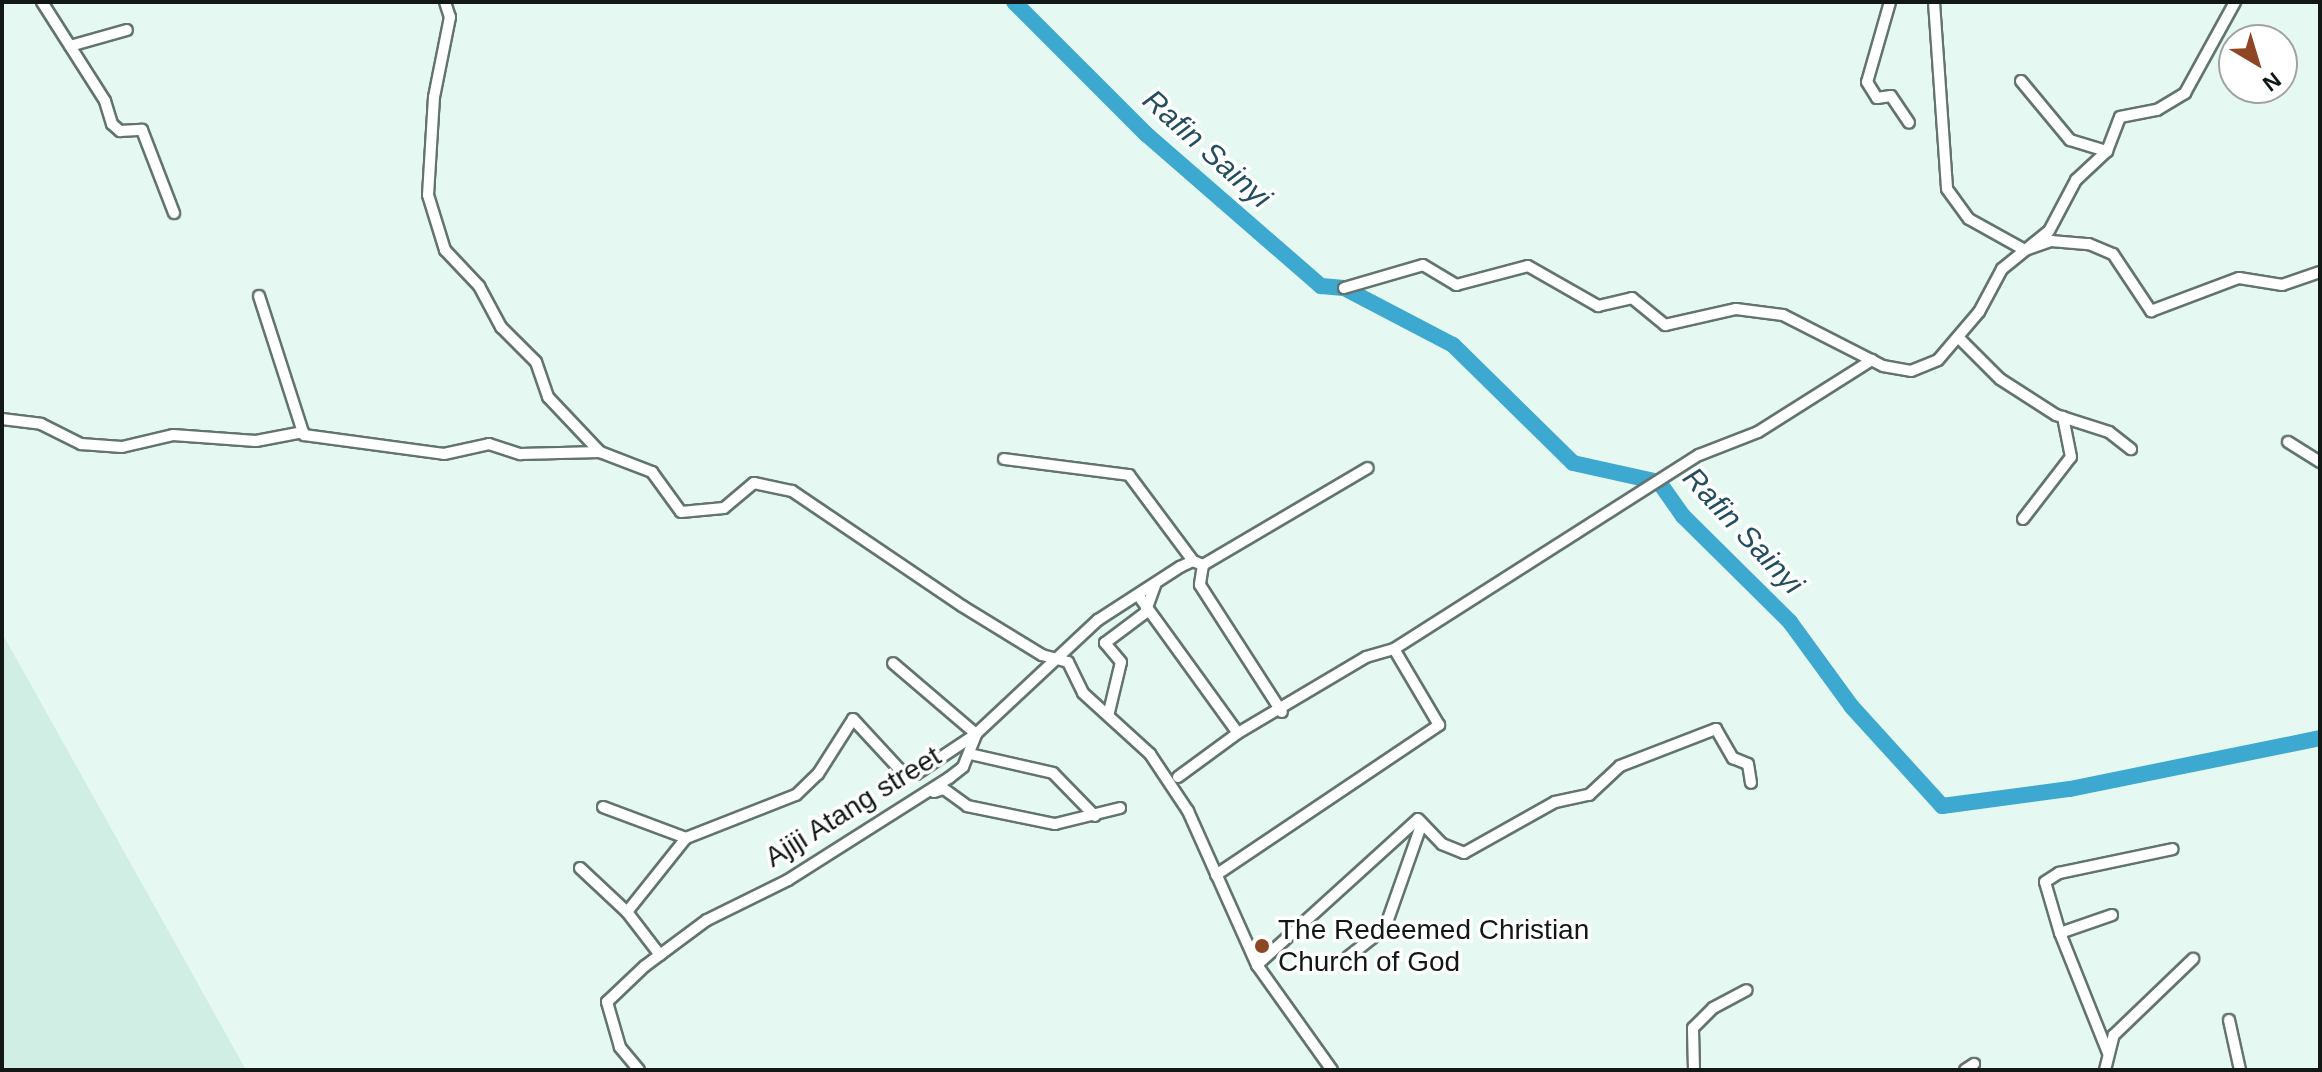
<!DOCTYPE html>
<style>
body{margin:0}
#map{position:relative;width:2322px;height:1072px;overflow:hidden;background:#e5f8f2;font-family:Arial,sans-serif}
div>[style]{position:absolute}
.built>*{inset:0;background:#d1eee5}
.river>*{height:16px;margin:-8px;padding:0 8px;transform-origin:8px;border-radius:8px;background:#3da8d0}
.roads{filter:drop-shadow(2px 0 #63746f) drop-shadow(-2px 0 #63746f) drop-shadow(0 2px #63746f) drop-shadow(0 -2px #63746f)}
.minor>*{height:10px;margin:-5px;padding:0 5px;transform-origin:5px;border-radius:5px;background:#fff}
.dots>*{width:22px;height:22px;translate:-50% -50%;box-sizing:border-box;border:4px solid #fff;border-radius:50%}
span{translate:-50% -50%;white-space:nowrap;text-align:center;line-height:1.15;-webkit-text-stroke:7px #fff;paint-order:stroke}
.street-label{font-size:28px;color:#111816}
.poi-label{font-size:28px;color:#111816}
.left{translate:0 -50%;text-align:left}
.water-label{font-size:30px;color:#224e60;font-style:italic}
.frame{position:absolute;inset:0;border:4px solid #111816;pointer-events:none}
.north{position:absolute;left:2218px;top:24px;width:80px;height:80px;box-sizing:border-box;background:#fff;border:2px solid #a0a3a2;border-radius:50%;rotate:142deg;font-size:22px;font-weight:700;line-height:32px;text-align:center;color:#111816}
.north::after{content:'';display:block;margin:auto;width:28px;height:36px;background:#8e4625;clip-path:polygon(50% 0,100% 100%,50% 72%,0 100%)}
</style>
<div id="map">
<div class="built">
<i style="clip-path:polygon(2px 633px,246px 1070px,2px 1070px)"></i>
</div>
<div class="river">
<i style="left:1014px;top:2px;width:187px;rotate:45deg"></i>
<i style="left:1146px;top:134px;width:232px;rotate:41deg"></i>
<i style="left:1321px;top:286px;width:23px;rotate:5deg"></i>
<i style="left:1344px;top:288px;width:123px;rotate:27.6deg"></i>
<i style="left:1453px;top:345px;width:168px;rotate:44.5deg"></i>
<i style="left:1573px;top:463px;width:88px;rotate:12.5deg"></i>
<i style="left:1659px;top:482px;width:42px;rotate:54.8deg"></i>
<i style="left:1683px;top:516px;width:151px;rotate:44.7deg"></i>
<i style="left:1790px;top:622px;width:105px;rotate:53.9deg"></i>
<i style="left:1852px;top:707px;width:134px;rotate:47.7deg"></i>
<i style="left:1942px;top:806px;width:129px;rotate:-7.6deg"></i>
<i style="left:2070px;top:789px;width:255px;rotate:-11.5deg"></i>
</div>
<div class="roads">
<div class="minor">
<i style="left:42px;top:2px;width:117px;rotate:57.5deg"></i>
<i style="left:105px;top:101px;width:24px;rotate:73deg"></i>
<i style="left:112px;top:124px;width:11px;rotate:41deg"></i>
<i style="left:120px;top:131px;width:22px;rotate:-3deg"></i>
<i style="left:142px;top:130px;width:89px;rotate:68.9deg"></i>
<i style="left:445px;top:2px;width:16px;rotate:72deg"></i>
<i style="left:450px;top:17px;width:82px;rotate:101.3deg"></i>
<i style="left:434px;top:97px;width:98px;rotate:93.5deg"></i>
<i style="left:428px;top:195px;width:58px;rotate:72.8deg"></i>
<i style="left:445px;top:250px;width:50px;rotate:46.6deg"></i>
<i style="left:479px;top:286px;width:47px;rotate:61.8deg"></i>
<i style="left:501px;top:327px;width:49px;rotate:45deg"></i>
<i style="left:536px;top:362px;width:37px;rotate:71deg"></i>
<i style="left:548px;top:397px;width:76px;rotate:46.6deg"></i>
<i style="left:600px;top:452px;width:56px;rotate:21deg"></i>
<i style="left:652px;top:472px;width:49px;rotate:54.1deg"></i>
<i style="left:681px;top:512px;width:43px;rotate:-5.3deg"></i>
<i style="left:724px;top:508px;width:39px;rotate:-40deg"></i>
<i style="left:754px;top:483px;width:39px;rotate:12deg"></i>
<i style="left:792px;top:491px;width:205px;rotate:34.1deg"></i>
<i style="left:962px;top:606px;width:94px;rotate:31.5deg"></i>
<i style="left:1042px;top:655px;width:27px;rotate:15deg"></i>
<i style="left:1068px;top:662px;width:34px;rotate:64deg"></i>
<i style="left:1083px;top:693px;width:91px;rotate:42.3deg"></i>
<i style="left:1150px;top:754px;width:69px;rotate:56.3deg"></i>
<i style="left:1188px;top:811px;width:169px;rotate:65.9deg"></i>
<i style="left:1257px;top:965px;width:129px;rotate:54.5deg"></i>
<i style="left:1890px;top:2px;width:83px;rotate:106deg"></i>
<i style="left:1867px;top:82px;width:19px;rotate:58deg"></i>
<i style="left:1877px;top:98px;width:14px;rotate:-8deg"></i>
<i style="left:1891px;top:96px;width:32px;rotate:56deg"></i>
<i style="left:1934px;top:2px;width:187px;rotate:86deg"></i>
<i style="left:1947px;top:189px;width:37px;rotate:54deg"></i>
<i style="left:1969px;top:219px;width:64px;rotate:29deg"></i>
<i style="left:2025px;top:250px;width:28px;rotate:-19deg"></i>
<i style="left:2051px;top:241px;width:38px;rotate:5deg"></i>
<i style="left:2089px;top:244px;width:26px;rotate:23deg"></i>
<i style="left:2113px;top:254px;width:69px;rotate:56.3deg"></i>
<i style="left:2151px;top:311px;width:94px;rotate:-20.6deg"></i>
<i style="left:2239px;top:278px;width:44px;rotate:9.2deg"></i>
<i style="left:2282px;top:285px;width:40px;rotate:-18.9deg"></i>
<i style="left:70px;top:46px;width:59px;rotate:-15.7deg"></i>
<i style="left:2021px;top:81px;width:77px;rotate:50.3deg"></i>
<i style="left:2070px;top:140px;width:39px;rotate:17deg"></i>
<i style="left:1344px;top:288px;width:82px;rotate:-16.2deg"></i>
<i style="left:1423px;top:265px;width:39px;rotate:31deg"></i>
<i style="left:1456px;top:285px;width:74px;rotate:-14.8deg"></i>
<i style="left:1528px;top:266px;width:81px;rotate:29.7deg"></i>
<i style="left:1598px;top:306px;width:35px;rotate:-13deg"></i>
<i style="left:1632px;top:298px;width:43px;rotate:39.3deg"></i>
<i style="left:1665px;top:325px;width:73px;rotate:-12.7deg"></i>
<i style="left:1736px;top:309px;width:47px;rotate:7.3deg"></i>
<i style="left:1783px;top:315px;width:112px;rotate:27deg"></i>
<i style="left:1883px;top:366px;width:28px;rotate:10deg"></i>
<i style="left:1911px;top:371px;width:29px;rotate:-22deg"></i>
<i style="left:1938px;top:360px;width:63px;rotate:-49.5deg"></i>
<i style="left:1979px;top:312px;width:49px;rotate:-61.9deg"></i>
<i style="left:2002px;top:269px;width:60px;rotate:-39deg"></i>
<i style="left:2049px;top:231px;width:58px;rotate:-62.1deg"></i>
<i style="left:2076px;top:180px;width:42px;rotate:-43.1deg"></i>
<i style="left:2107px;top:151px;width:36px;rotate:-69deg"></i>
<i style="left:2120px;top:117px;width:38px;rotate:-11deg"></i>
<i style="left:2157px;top:110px;width:33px;rotate:-31deg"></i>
<i style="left:2185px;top:93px;width:104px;rotate:-61.2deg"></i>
<i style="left:259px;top:296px;width:146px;rotate:72.1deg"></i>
<i style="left:304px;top:435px;width:141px;rotate:7.7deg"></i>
<i style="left:444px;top:454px;width:46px;rotate:-12.5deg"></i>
<i style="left:489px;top:444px;width:33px;rotate:18deg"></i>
<i style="left:520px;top:454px;width:80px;rotate:-1.4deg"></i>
<i style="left:1958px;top:337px;width:59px;rotate:45deg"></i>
<i style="left:2000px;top:379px;width:67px;rotate:32.7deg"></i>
<i style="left:2056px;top:415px;width:56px;rotate:17.8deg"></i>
<i style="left:2109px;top:432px;width:28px;rotate:38deg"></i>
<i style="left:2px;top:419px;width:39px;rotate:7deg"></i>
<i style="left:41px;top:424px;width:45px;rotate:26.6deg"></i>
<i style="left:81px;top:444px;width:41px;rotate:4.2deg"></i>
<i style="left:122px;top:447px;width:52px;rotate:-13.2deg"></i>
<i style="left:173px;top:435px;width:83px;rotate:4.1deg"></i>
<i style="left:256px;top:441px;width:48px;rotate:-10.8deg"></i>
<i style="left:2288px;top:442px;width:38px;rotate:32deg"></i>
<i style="left:1004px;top:459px;width:126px;rotate:7.3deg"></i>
<i style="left:1129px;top:475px;width:107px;rotate:53.3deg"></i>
<i style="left:2023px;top:519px;width:78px;rotate:-52.3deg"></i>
<i style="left:2071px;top:457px;width:41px;rotate:-101.3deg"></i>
<i style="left:1203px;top:565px;width:20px;rotate:99deg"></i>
<i style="left:1200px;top:585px;width:151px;rotate:57.2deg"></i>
<i style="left:1138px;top:595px;width:170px;rotate:54.1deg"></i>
<i style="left:1109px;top:712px;width:51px;rotate:-76.5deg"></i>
<i style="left:1121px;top:662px;width:25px;rotate:-130deg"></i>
<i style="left:1105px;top:643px;width:50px;rotate:-36.9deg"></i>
<i style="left:1145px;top:613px;width:30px;rotate:-70deg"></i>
<i style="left:970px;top:754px;width:85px;rotate:12.9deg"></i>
<i style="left:1053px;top:773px;width:60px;rotate:45.7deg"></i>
<i style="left:1178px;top:777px;width:74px;rotate:-36.3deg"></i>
<i style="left:1238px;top:733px;width:149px;rotate:-30.7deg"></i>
<i style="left:1366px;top:657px;width:29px;rotate:-16deg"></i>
<i style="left:1394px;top:649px;width:361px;rotate:-32.5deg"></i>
<i style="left:1699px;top:455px;width:63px;rotate:-21.3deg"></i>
<i style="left:1758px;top:432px;width:135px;rotate:-32.3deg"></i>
<i style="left:934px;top:792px;width:10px;rotate:-17deg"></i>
<i style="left:944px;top:789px;width:29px;rotate:36deg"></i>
<i style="left:967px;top:806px;width:90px;rotate:11.6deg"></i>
<i style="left:1055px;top:824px;width:67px;rotate:-13.8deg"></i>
<i style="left:603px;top:807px;width:89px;rotate:20.5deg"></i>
<i style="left:686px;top:838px;width:118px;rotate:-21.4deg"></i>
<i style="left:796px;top:795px;width:30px;rotate:-44deg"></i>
<i style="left:818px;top:774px;width:65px;rotate:-57.5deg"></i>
<i style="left:853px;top:719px;width:75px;rotate:47.2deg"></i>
<i style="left:904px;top:774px;width:12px"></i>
<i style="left:916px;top:774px;width:72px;rotate:-33.7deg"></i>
<i style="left:976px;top:734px;width:109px;rotate:-139.5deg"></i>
<i style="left:580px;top:868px;width:64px;rotate:43.1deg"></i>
<i style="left:1216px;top:875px;width:269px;rotate:-33.9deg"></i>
<i style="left:1439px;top:725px;width:88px;rotate:-120.6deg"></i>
<i style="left:2060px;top:933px;width:53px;rotate:-106.4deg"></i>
<i style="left:2045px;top:882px;width:17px;rotate:-33deg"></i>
<i style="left:2059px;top:873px;width:116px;rotate:-11.9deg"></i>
<i style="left:660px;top:955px;width:54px;rotate:-127.5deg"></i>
<i style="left:627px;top:912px;width:95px;rotate:-51.4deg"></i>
<i style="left:1348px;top:957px;width:47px;rotate:-38.1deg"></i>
<i style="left:1385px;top:928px;width:111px;rotate:-70.6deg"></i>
<i style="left:1257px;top:965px;width:217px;rotate:-42.2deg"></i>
<i style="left:1418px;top:819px;width:35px;rotate:46deg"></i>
<i style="left:1442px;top:844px;width:24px;rotate:22deg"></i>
<i style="left:1464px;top:853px;width:104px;rotate:-29.3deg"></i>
<i style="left:1555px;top:802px;width:35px;rotate:-12deg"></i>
<i style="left:1589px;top:795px;width:42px;rotate:-43.1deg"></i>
<i style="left:1620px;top:766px;width:103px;rotate:-21.1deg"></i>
<i style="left:1716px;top:729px;width:34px;rotate:60deg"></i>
<i style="left:1733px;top:758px;width:16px;rotate:22deg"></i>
<i style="left:1748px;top:764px;width:19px;rotate:81deg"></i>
<i style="left:2229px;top:1020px;width:51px;rotate:77.6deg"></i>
<i style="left:2108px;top:1053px;width:129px;rotate:-111.8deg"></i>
<i style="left:2060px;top:933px;width:55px;rotate:-19.1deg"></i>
<i style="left:639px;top:1070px;width:30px;rotate:-130deg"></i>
<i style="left:620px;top:1047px;width:47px;rotate:-106.1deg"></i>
<i style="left:607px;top:1002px;width:52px;rotate:-43.5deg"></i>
<i style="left:645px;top:966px;width:77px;rotate:-36.6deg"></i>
<i style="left:707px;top:920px;width:90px;rotate:-26.3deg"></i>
<i style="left:788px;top:880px;width:191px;rotate:-32.4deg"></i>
<i style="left:949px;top:778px;width:18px;rotate:-38deg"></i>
<i style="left:963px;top:767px;width:35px;rotate:-68deg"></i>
<i style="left:976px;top:734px;width:167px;rotate:-43.1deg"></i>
<i style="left:1098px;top:620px;width:98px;rotate:-32.9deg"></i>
<i style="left:1180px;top:567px;width:14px;rotate:-25deg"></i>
<i style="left:1193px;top:561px;width:11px;rotate:22deg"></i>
<i style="left:1203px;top:565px;width:191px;rotate:-30.5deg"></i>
<i style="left:1694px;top:1070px;width:42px;rotate:-91.4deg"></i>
<i style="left:1693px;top:1028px;width:28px;rotate:-45deg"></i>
<i style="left:1713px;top:1008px;width:38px;rotate:-28deg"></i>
<i style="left:1965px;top:1070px;width:11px;rotate:-34deg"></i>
<i style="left:2105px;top:1070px;width:36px;rotate:-76deg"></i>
<i style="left:2114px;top:1035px;width:110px;rotate:-43.9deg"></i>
</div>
</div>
<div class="dots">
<i style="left:1262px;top:946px;background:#8e4625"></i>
</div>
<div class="street-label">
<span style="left:853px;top:807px;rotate:-32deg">Ajiji Atang street</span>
</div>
<div class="poi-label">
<span class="left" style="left:1278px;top:946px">The Redeemed Christian<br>Church of God</span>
</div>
<div class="water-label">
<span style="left:1207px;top:149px;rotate:42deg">Rafin Sainyi</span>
<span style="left:1743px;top:531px;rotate:47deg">Rafin Sainyi</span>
</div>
<div class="frame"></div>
<div class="north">N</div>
</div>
